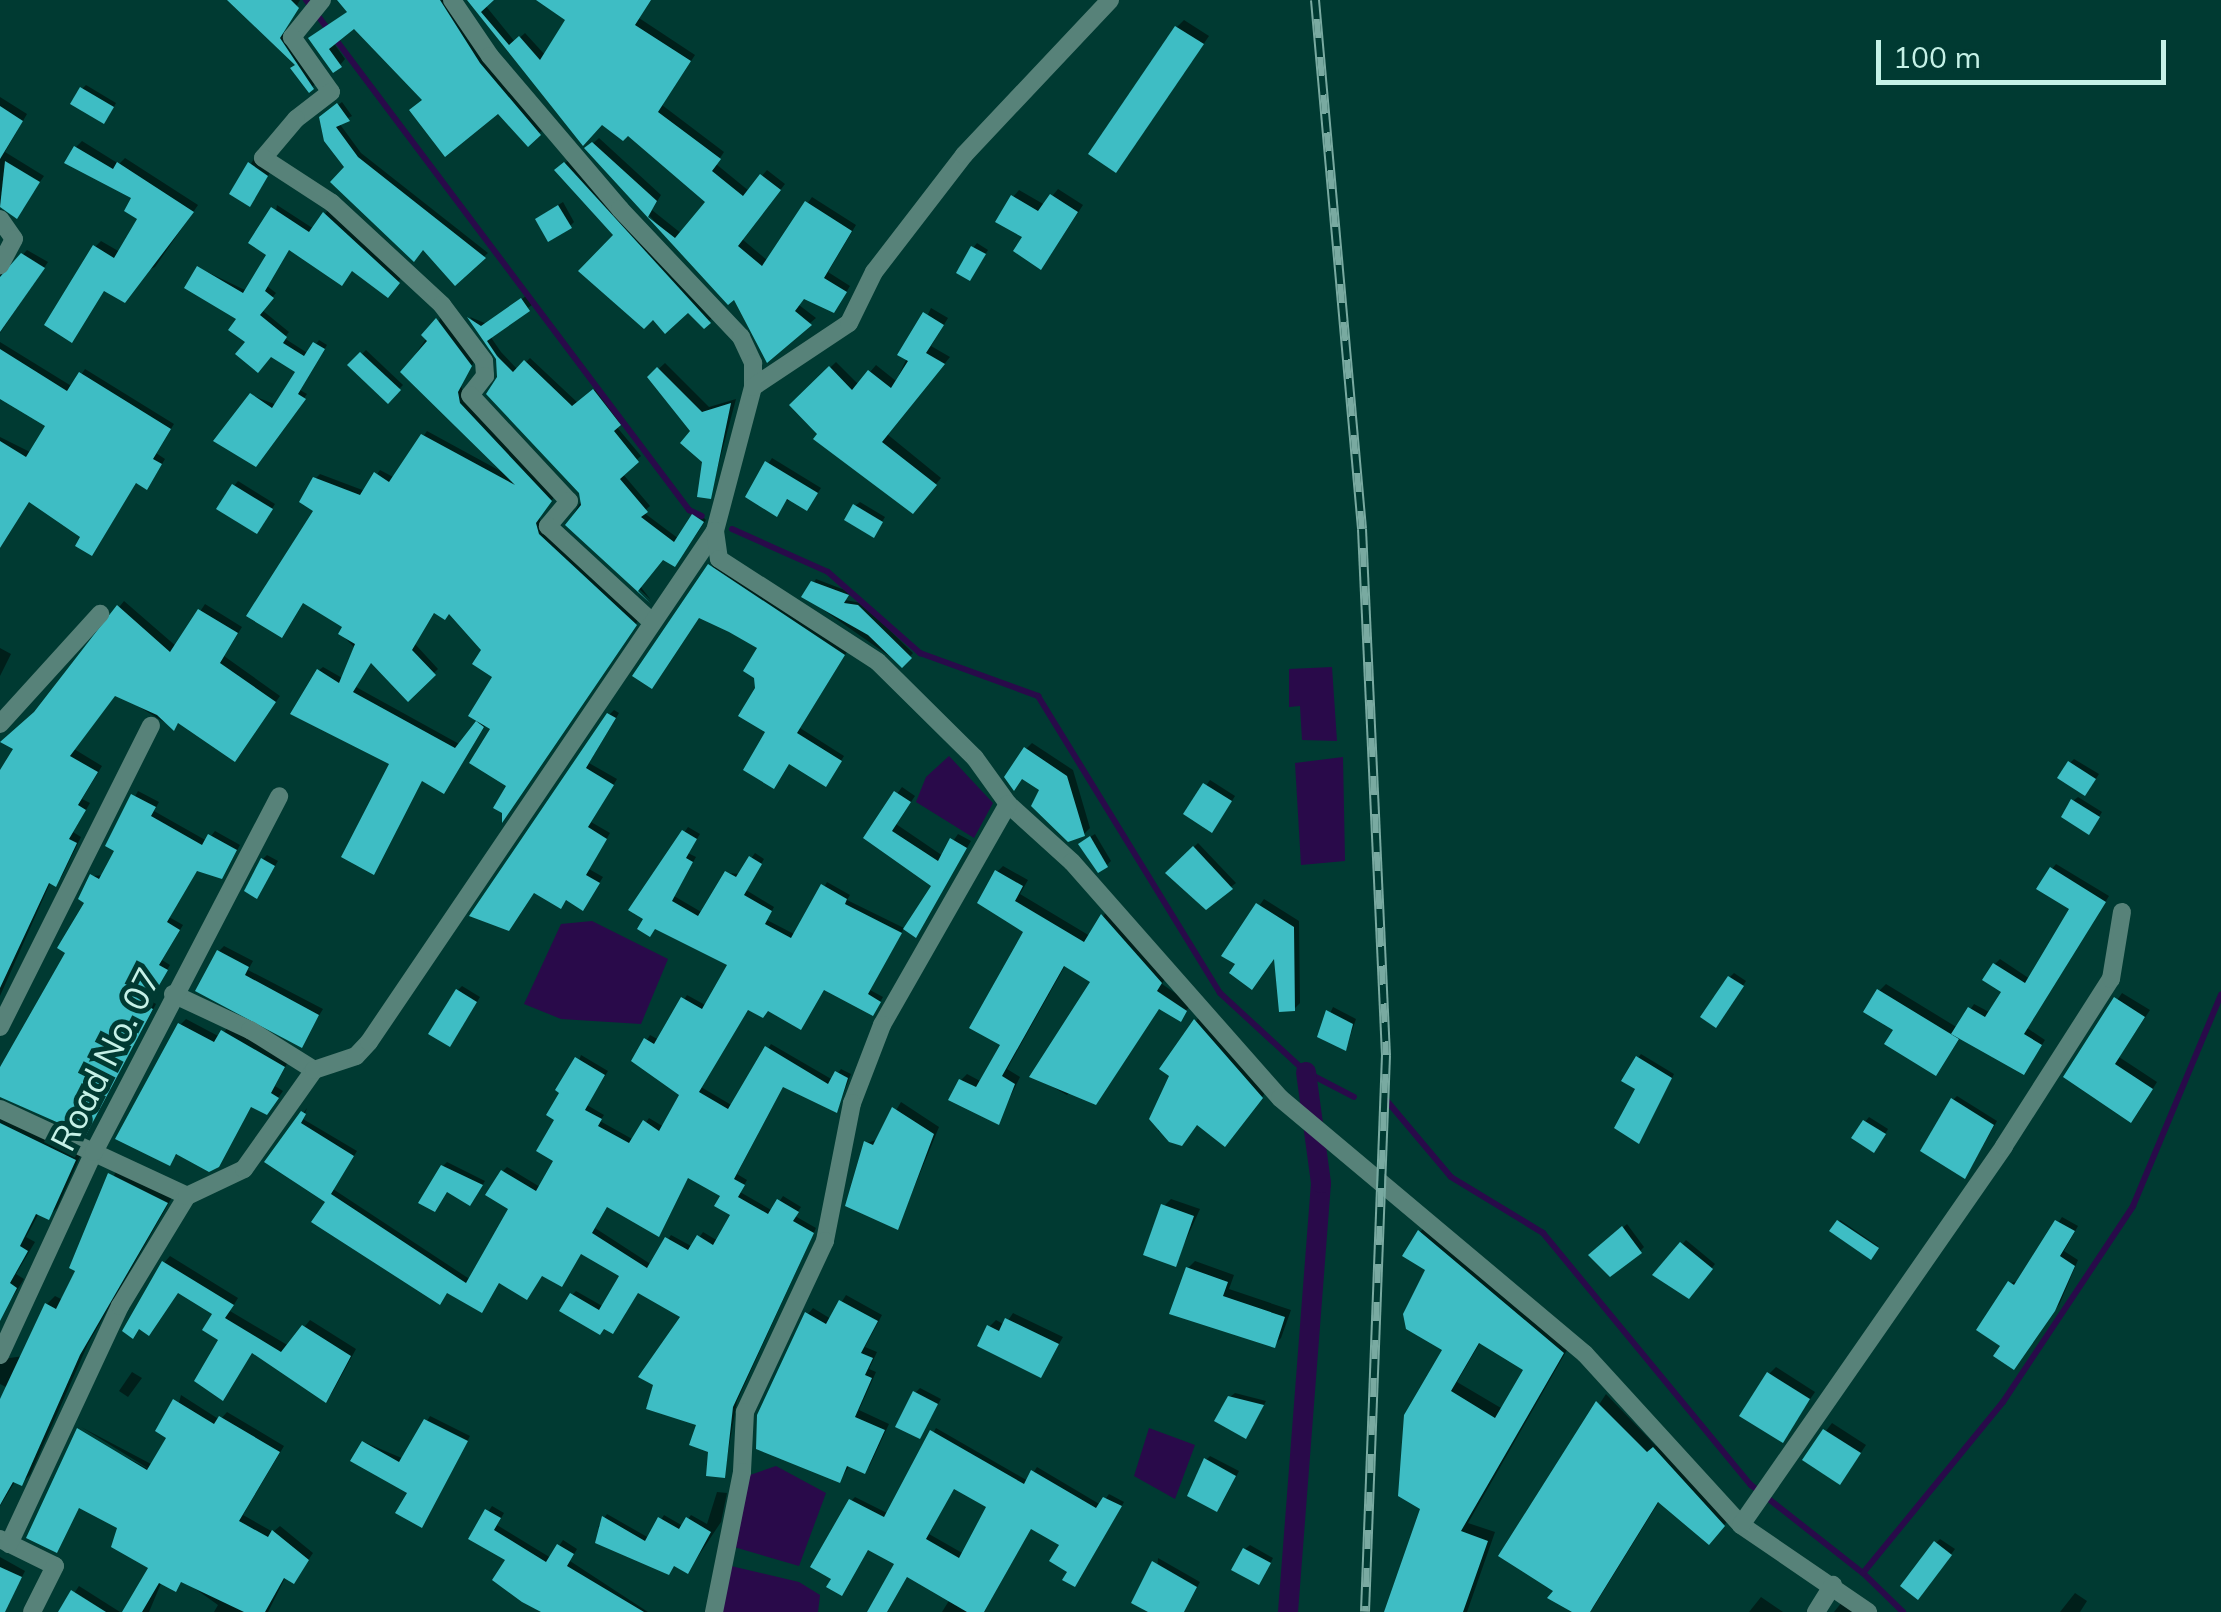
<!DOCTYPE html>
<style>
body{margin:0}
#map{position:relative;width:2221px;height:1612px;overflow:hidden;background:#003a32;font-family:Mulish,sans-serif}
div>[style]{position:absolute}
.water>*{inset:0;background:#290a4a}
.shadow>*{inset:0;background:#0007}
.stream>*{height:6px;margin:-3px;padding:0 3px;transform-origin:3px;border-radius:3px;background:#290a4a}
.canal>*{height:20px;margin:-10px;padding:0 10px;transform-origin:10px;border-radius:10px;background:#290a4a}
.building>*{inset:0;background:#3ebdc4}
.street>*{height:18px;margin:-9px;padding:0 9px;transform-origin:9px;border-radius:9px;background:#578279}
.rail>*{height:10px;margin-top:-5px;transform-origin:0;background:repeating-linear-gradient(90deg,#003a32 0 19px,#79aaa1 0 38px);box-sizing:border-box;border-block:2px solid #79aaa1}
span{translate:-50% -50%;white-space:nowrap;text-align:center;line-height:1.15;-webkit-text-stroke:10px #003a32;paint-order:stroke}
.street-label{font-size:35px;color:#c5f1e7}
.scale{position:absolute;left:1876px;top:40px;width:290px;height:45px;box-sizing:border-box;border:5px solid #c5f1e7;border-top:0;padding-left:12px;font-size:30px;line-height:35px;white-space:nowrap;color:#c5f1e7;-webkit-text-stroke:8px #003a32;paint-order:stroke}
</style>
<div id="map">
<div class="water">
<i style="clip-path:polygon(1332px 667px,1337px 741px,1302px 740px,1300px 706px,1289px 707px,1289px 669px)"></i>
<i style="clip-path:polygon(949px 756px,993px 803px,974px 838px,916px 802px,926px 777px)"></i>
<i style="clip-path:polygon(1343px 757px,1345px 861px,1301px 865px,1295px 763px)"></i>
<i style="clip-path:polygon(592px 921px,668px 959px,641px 1024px,561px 1019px,524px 1004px,561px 924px)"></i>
<i style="clip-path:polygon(1149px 1428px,1195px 1445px,1175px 1499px,1134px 1476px)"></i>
<i style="clip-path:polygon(776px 1466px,826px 1493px,799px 1566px,734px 1547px,747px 1476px)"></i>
<i style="clip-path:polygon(731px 1566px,799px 1582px,820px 1595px,818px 1612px,720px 1612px)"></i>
</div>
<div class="shadow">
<i style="clip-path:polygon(230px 0,300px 0,282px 32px,316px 83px,309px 90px,294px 69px,298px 64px)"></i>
<i style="clip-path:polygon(340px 0,446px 0,545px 128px,528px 143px,499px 111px,425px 99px,354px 25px,333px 42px,345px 59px,340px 65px,311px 38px,349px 11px)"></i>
<i style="clip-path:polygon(469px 0,490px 0,485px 5px,515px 42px,525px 33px,546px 56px,569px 19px,540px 0,650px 0,639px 18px,695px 55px,662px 105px,724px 152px,716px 164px,749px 191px,767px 170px,785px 184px,742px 239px,768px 261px,812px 197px,856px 225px,828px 272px,850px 286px,839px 304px,805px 296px,799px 305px,816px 318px,768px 359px,734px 296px,728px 302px,588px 148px,599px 138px,661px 195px,652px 210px,682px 234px,708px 202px,628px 133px,602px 122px,583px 142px)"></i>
<i style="clip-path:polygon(1184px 20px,1209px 36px,1123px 162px,1177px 27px)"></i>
<i style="clip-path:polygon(86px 85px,116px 103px,108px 117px,82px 89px)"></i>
<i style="clip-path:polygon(0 97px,27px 114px,5px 152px,44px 176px,16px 216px,0 206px)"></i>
<i style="clip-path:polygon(342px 102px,352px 116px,339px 123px,361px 153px,488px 253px,455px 282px,347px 167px,326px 114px)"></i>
<i style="clip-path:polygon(82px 141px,119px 164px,125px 158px,198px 205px,155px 267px,105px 289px,72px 339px,95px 247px,101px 241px,120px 252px,140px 218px,135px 198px,76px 147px)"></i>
<i style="clip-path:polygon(254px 159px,271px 171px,254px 199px,232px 193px)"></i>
<i style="clip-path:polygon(569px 160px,712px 318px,704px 326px,689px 310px,653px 317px,616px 235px,561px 166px)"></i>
<i style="clip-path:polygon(1058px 189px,1083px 205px,1047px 260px,1025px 236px,1013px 197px,1019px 190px,1045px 205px)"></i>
<i style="clip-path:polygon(563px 202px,574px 222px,570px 226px,542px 215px)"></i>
<i style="clip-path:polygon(277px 205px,314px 229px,328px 210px,401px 278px,392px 291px,353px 269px,290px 247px,267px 286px,276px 293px,262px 310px,289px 332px,284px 338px,309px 354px,319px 340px,327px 345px,300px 390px,307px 394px,259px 460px,251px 395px,277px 405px,298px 371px,248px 341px,240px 318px,199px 268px,247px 291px,269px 254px)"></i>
<i style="clip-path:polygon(977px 243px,988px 250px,970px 278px,973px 248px)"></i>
<i style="clip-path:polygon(27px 250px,48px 262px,0 333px,0 271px,5px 274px)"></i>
<i style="clip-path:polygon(526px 296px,532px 305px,490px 336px,501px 352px,518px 370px,530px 358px,578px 403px,598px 387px,623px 419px,616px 426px,641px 456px,622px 473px,650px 506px,643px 512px,679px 539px,698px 512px,706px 520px,679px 560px,663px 557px,640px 586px,651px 600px,568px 524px,584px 496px,500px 377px,499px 358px,470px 317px,487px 324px)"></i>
<i style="clip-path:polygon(931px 308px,948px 318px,931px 346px,950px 357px,887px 434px,941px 478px,919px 504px,820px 434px,792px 405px,836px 362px,859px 385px,876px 365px,896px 381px)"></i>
<i style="clip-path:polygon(evenodd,442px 316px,475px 360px,461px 385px,464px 398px,555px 496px,539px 516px,543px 530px,639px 619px,505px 817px,509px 785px,493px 728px,486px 724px,448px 787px,392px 763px,318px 671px,323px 667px,344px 679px,360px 653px,341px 634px,346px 626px,317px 510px,315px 479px,320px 474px,365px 491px,380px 470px,395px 478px,427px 431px,504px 473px,403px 372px,442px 316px,435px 611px,451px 611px,484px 649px,495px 676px,480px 720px,461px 745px,356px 687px,372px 660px,408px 698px,438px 669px,415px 644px,435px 611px)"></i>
<i style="clip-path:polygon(0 342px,73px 387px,85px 369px,174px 424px,156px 453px,165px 459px,151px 482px,137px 481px,96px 549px,30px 499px,0 548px,0 437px,32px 453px,48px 426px,0 396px)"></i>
<i style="clip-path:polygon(366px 350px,403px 385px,388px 400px,351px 365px)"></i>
<i style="clip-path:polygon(665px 363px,709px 407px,736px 399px,710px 496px,694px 431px,650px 377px)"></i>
<i style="clip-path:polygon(772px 458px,821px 488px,811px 503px,748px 496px)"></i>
<i style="clip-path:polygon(238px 481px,275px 504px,261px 526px,234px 486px)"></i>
<i style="clip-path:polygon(860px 502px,885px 517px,877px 530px,855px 506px)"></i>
<i style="clip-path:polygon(714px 561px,848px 650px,800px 728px,844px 756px,830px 779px,769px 731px,757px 688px,760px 647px,700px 615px)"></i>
<i style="clip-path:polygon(816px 579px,850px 592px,845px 600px,862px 603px,913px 653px,902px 665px,805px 597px)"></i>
<i style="clip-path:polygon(124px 601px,177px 647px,205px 604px,242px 627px,224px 656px,280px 696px,240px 753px,180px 721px,174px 728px,116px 693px,74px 749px,102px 766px,82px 799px,90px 803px,73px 832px,81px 837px,61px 878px,51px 881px,0 996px,0 775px,16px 748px,6px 737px,38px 710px)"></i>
<i style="clip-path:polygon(0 648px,11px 654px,0 676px)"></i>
<i style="clip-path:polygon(614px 710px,619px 713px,589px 763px,617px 779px,591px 822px,610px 833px,589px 869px,603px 877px,587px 903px,535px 891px,514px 923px,609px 715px)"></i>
<i style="clip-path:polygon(1032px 743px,1073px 770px,1090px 828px,1084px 834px,1043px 789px,1026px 749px)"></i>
<i style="clip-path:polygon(2074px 759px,2099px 774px,2089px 789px,2070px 763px)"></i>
<i style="clip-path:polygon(1210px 780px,1235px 796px,1216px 826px,1186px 814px)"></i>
<i style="clip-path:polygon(902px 787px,915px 796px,896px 824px,943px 856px,958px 834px,971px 841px,916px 934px,935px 885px,866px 837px)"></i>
<i style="clip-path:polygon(138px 791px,159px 802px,154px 811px,207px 841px,215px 831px,240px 845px,226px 871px,198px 868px,169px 917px,183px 925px,162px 960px,170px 965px,149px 1000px,156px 1004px,89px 1128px,0 1092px,0 1067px,69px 952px,93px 876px,104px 875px,118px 850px,108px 845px)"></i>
<i style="clip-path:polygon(2078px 797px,2102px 812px,2093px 827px,2073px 801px)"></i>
<i style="clip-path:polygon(evenodd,688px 827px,700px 834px,688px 853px,696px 857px,674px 896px,703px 913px,727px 873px,740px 874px,755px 853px,764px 859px,746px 890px,774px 907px,767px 920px,796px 935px,827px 882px,850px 895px,847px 900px,904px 928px,870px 990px,883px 997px,876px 1009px,825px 987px,769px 1008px,749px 1007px,701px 1087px,733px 1106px,771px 1044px,833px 1080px,841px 1069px,851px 1074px,837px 1110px,784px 1085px,737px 1174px,747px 1180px,740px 1192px,773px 1211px,783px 1196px,801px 1207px,795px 1216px,816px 1228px,737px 1401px,724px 1475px,699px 1423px,684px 1316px,639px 1291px,617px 1327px,572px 1295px,576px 1291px,604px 1307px,623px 1275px,582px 1251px,542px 1274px,500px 1281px,486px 1306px,268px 1161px,307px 1108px,303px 1119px,357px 1151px,333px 1189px,471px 1280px,512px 1208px,503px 1171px,507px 1167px,540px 1187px,556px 1160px,557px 1119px,581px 1055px,608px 1071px,587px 1105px,604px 1115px,600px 1121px,634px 1140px,649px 1118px,664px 1127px,683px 1094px,634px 1061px,650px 1035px,659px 1040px,687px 995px,707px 1006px,731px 964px,632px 909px,688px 827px,689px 1176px,723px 1195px,733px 1214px,718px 1241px,703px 1232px,693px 1247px,671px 1235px,652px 1265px,595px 1228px,608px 1205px,662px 1230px,689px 1176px)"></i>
<i style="clip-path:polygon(1095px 834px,1111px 861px,1107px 865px,1085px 840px)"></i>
<i style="clip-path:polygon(1198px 843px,1236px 883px,1206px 906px,1168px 873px)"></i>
<i style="clip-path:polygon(267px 855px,278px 861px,260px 891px,263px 859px)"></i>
<i style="clip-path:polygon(2056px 864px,2109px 896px,2027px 1028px,2045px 1040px,2028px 1067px,1961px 1037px,1936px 1073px,1896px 1029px,1879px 991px,1886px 984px,1958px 1028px,1974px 1004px,1991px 1013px,2005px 991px,1986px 979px,1995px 964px,2000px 959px,2030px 979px,2072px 908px,2052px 869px)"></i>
<i style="clip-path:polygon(1003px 866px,1028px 880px,1020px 894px,1090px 936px,1108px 909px,1167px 975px,1162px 984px,1191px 1004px,1181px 1018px,1160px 1007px,1067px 1095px,1033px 1076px,1093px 981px,1066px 964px,1007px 1069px,1020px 1077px,998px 1122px,961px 1080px,967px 1074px,982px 1082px,1003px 1045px,1026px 932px,997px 872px)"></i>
<i style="clip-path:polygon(1264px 899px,1299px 921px,1300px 1003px,1294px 1009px,1276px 955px,1238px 964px,1225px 955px)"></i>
<i style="clip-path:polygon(224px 946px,253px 961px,248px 970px,323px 1009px,301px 1045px,219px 951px)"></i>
<i style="clip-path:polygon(1734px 973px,1746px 981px,1720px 1020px,1730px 977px)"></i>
<i style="clip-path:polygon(462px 986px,480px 997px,454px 1040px,458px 990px)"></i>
<i style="clip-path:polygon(2122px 993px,2150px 1010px,2119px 1057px,2157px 1082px,2137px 1114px,2066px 1077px)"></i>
<i style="clip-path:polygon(1333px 1007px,1356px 1019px,1346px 1048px,1320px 1035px)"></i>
<i style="clip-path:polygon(1199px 1017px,1265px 1093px,1229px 1140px,1197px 1122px,1182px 1143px,1158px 1131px,1172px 1075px,1162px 1069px)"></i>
<i style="clip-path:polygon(186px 1019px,220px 1037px,229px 1026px,289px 1060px,275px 1086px,283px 1091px,272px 1106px,252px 1105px,218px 1165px,178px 1153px,169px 1163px,180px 1025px)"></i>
<i style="clip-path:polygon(1641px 1054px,1674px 1074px,1642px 1137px,1638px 1058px)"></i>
<i style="clip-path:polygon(1957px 1096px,1997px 1121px,1969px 1171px,1953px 1100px)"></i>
<i style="clip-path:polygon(901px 1102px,939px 1127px,898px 1227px,867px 1143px,879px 1139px)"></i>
<i style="clip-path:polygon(0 1116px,82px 1152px,57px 1208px,48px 1217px,39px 1213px,26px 1237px,35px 1242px,16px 1274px,24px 1279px,2px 1314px)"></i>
<i style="clip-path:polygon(1869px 1117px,1888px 1129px,1878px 1146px,1865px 1122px)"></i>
<i style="clip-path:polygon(447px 1162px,485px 1181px,474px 1199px,443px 1166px)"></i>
<i style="clip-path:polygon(118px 1166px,174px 1194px,88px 1344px,30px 1475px,22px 1483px,16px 1480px,0 1506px,0 1404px,8px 1388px,0 1384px,0 1351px,2px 1359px,24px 1356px,47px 1304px,55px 1296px,63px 1300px)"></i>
<i style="clip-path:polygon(1171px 1199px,1200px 1209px,1175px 1264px,1164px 1206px)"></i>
<i style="clip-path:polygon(2062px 1217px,2078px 1226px,2064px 1251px,2078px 1260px,2060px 1303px,2018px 1362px,2004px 1345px,2010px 1283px,2020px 1281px)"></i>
<i style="clip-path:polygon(1840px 1220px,1878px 1246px,1870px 1257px,1833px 1231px)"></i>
<i style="clip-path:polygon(evenodd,1428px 1224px,1571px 1343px,1468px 1523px,1495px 1532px,1467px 1612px,1387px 1612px,1423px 1508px,1446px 1349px,1420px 1232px,1428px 1224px,1481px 1341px,1526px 1369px,1501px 1408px,1457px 1382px,1481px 1341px)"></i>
<i style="clip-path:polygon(1627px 1224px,1644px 1247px,1640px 1251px,1592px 1255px)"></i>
<i style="clip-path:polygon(1686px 1240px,1715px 1264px,1693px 1291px,1656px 1274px)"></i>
<i style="clip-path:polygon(170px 1256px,238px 1298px,230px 1311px,289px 1346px,310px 1320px,356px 1349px,332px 1393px,326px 1400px,253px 1351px,222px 1339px,215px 1314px,164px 1263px)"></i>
<i style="clip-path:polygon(1195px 1261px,1234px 1275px,1229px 1289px,1291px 1310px,1281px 1338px,1274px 1345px,1188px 1268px)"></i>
<i style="clip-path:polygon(846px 1295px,882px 1315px,865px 1347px,877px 1352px,869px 1369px,876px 1372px,859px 1410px,889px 1424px,870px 1465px,864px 1471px,850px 1465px,840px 1480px,808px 1314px,813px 1308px,831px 1319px)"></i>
<i style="clip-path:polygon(1013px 1313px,1063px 1337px,1041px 1375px,989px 1327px,996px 1320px,1005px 1325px)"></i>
<i style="clip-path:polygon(1776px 1367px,1815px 1392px,1782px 1440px,1769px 1374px)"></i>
<i style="clip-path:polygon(132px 1372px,142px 1378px,128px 1397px,119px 1391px)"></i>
<i style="clip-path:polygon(920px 1388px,941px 1399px,920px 1436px,915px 1393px)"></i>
<i style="clip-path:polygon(1235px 1393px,1266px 1401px,1250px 1431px,1230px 1397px)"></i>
<i style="clip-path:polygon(1606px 1394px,1656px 1446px,1663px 1441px,1732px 1516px,1717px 1533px,1660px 1500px,1593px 1608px,1577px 1612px,1556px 1590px,1501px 1555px)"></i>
<i style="clip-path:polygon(181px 1395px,220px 1420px,227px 1412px,284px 1446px,243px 1515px,273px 1532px,280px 1526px,313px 1553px,294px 1581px,286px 1576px,268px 1612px,214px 1612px,218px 1605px,183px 1580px,175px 1589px,162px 1581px,149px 1612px,125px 1612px,151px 1567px,120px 1527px,80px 1506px,57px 1550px,78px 1431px,159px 1475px,81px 1427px,153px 1465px,170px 1437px)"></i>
<i style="clip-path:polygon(430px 1416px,470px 1436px,425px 1522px,411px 1492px,364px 1442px,404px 1459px)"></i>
<i style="clip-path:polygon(1832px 1423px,1866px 1445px,1846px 1475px,1805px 1459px)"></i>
<i style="clip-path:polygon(evenodd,936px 1428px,1028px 1481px,1037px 1467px,1101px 1505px,1109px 1494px,1124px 1502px,1079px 1580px,1062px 1544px,1032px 1527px,984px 1612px,942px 1612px,950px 1599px,908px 1575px,887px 1612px,870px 1612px,898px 1563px,851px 1501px,855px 1497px,889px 1514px,936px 1428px,954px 1487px,990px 1506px,964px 1554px,929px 1534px,954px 1487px)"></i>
<i style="clip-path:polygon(1210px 1456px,1239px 1471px,1221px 1505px,1206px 1460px)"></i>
<i style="clip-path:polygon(717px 1492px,727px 1493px,721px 1522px,691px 1567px,598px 1527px,607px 1514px,649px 1538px,664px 1515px,683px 1526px,691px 1515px,707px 1524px)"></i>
<i style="clip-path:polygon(492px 1506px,504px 1513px,497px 1525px,551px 1558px,563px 1540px,577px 1549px,570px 1561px,648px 1612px,549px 1612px,508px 1559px,471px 1538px)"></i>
<i style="clip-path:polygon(1940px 1539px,1955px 1549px,1922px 1593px,1936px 1543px)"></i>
<i style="clip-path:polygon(1250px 1545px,1273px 1558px,1263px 1578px,1245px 1549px)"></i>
<i style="clip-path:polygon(0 1557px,25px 1571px,4px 1612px,0 1612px)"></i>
<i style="clip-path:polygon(1158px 1558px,1200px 1582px,1184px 1612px,1153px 1612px)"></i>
<i style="clip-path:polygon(79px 1586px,120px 1612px,61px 1612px)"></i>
<i style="clip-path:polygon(2075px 1593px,2087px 1601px,2080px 1612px,2060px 1612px)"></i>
<i style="clip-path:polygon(1761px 1597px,1783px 1612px,1749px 1612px)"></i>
<i style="clip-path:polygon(1842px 1602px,1860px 1612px,1834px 1612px)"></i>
</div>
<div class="stream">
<i style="left:306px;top:0;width:638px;rotate:53.09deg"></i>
<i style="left:689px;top:510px;width:14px;rotate:25deg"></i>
<i style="left:732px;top:529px;width:105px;rotate:24.1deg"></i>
<i style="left:828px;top:572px;width:123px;rotate:41.4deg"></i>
<i style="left:920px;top:653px;width:126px;rotate:20deg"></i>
<i style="left:1038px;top:696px;width:348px;rotate:58.5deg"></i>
<i style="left:1220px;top:993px;width:117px;rotate:42.6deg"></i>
<i style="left:1306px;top:1072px;width:54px;rotate:27.5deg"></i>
<i style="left:1387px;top:1101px;width:99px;rotate:49.9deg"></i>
<i style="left:1451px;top:1177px;width:108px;rotate:31.3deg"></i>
<i style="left:1543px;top:1233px;width:327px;rotate:50.5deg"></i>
<i style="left:1751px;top:1485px;width:142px;rotate:38.2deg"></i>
<i style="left:1903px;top:1612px;width:56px;rotate:-135.7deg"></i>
<i style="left:1863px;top:1573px;width:221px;rotate:-50.7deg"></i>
<i style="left:2003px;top:1402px;width:235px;rotate:-56.4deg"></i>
<i style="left:2133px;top:1206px;width:229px;rotate:-67.4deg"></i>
</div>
<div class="canal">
<i style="left:1288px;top:1612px;width:430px;rotate:-85.6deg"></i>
<i style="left:1321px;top:1183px;width:112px;rotate:-97.7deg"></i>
</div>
<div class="building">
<i style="clip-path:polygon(227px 0,291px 0,299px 8px,280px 38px,314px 89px,309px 93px,290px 68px,295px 65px)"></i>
<i style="clip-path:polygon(337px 0,440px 0,480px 63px,541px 135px,528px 147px,498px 114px,445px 157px,409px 110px,422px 100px,354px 29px,329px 49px,342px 67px,333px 73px,308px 38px,347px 12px)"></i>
<i style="clip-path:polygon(467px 0,494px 0,481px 12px,509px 45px,519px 36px,540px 60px,565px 20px,536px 0,651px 0,635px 25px,691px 61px,658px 112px,721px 159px,712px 171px,743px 196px,760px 174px,781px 190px,738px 246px,762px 266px,805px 201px,852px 231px,824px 278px,847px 292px,834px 313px,804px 299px,795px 311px,812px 325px,767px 363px,734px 300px,728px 305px,584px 148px,592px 142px,657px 201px,648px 217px,675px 238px,705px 202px,628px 136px,623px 141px,602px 125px,583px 146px)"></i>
<i style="clip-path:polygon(1175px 26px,1204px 44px,1116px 173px,1088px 154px)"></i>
<i style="clip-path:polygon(80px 87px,114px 107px,104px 124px,70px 104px)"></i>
<i style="clip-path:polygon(337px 103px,350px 121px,336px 127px,358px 157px,486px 258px,455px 286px,423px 250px,414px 262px,330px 182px,344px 167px,324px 141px,319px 117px)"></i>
<i style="clip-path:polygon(0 106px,23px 121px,0 159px)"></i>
<i style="clip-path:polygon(74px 146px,113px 169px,117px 162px,194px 212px,125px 303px,104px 291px,72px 343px,44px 325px,93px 245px,114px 258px,137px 219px,124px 211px,131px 198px,64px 163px)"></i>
<i style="clip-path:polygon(5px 161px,40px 182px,17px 219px,0 207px)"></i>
<i style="clip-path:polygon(248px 162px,268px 176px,250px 207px,229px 194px)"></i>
<i style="clip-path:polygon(564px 162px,711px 323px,704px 329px,688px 313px,665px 334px,653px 320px,644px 329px,578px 271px,613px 235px,554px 170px)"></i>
<i style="clip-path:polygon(1050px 194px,1078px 212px,1041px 270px,1013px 251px,1022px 237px,995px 222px,1011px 195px,1038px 211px)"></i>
<i style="clip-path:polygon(558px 205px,572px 228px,548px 242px,535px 219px)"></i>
<i style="clip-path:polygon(271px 207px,309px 232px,323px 212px,400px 283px,388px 298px,352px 271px,342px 286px,289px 250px,265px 291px,274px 298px,260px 315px,287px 337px,283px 343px,304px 356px,313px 342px,325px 349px,298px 394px,306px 399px,256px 467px,213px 441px,250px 393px,272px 408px,295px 372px,271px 357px,258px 373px,235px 354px,245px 342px,228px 330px,236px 319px,184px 288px,197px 266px,243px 293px,266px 255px,248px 243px)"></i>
<i style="clip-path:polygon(971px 246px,986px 254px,970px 281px,956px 273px)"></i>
<i style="clip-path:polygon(21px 253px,45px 268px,0 332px,0 277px)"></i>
<i style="clip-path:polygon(521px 298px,530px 311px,487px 341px,497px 356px,513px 372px,524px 360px,572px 406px,593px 389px,621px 425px,614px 431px,639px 462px,620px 479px,648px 512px,641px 517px,674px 542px,692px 514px,704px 522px,675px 567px,663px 560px,638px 591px,651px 604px,565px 525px,581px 505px,579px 493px,486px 394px,497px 377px,496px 359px,467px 317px,481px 326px)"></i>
<i style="clip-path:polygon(923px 312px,944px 325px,926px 353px,945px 364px,882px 442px,937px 485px,913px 514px,813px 439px,817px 434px,789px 405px,829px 366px,852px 390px,868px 370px,891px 388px,908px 361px,897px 355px)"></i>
<i style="clip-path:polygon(436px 318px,472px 366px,458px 392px,460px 403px,552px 501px,536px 523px,539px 534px,637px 625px,502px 823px,502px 813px,493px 808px,506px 786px,469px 763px,490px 729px,468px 716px,492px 677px,472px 664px,481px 650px,449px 614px,445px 620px,434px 613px,412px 650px,436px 675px,408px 702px,371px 663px,353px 692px,455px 748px,476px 721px,484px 727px,444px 794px,422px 781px,374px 875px,341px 857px,389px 764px,290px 714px,317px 669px,339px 683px,355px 644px,338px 634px,342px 627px,303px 603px,282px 638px,246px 616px,313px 511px,299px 502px,313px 477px,360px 495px,374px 472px,389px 482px,421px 434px,515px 485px,400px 372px,427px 341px,421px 335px)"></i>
<i style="clip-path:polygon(0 349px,67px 391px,79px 372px,171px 429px,153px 459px,162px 464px,147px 490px,136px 483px,92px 556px,75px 546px,80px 537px,29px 502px,0 548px,0 441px,26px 457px,45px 426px,0 399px)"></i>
<i style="clip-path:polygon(360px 352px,401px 390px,388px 404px,347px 365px)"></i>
<i style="clip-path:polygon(657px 367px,702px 412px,731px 403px,711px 499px,697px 497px,702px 462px,680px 443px,690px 431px,647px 377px)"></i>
<i style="clip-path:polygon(765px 461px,818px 493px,807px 511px,787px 499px,777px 517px,745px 497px)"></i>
<i style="clip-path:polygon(232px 484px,273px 509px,257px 534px,216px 509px)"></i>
<i style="clip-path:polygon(853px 504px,883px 522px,874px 538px,844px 520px)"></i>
<i style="clip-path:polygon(708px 564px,845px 655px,797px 733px,842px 761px,826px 787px,789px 764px,774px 789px,743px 770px,765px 732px,738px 716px,755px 688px,754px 678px,743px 671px,757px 648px,729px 632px,699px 618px,652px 689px,632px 676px)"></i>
<i style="clip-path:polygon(811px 581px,849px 595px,844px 603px,858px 605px,912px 658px,902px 668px,868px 635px,801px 597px)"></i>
<i style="clip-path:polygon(117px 605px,170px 652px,198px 609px,238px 633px,220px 663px,276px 702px,235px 762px,178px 723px,174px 731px,157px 715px,115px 696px,70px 756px,98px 772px,78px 805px,86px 810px,69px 839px,77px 843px,56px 887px,49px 883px,0 988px,0 770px,13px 749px,0 742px,34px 712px)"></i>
<i style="clip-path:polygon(607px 713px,616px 718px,586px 768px,614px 785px,588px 827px,607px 839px,586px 875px,600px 883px,583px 911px,566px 900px,561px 909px,534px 893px,509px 931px,469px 916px)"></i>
<i style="clip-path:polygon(1024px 747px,1067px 776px,1085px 836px,1068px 842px,1031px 806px,1039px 790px,1022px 779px,1014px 791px,1004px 777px)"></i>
<i style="clip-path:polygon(2068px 761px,2096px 779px,2085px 796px,2057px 778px)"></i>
<i style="clip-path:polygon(1203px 783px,1232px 801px,1212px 833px,1183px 814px)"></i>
<i style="clip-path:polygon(894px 791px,911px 802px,892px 831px,938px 861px,950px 838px,967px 848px,916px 938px,903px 929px,931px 886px,863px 838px)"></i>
<i style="clip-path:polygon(131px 794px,156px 807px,151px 816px,202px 845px,208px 834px,237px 850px,222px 879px,197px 871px,167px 922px,180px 930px,159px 965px,168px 970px,147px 1006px,153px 1009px,86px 1135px,0 1097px,0 1067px,65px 953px,57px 948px,84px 903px,78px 899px,90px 874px,99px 879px,114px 851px,105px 846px)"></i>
<i style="clip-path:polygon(2071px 799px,2100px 817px,2089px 835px,2061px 817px)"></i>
<i style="clip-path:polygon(evenodd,682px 830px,697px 839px,686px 858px,693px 862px,672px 901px,698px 916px,725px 871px,736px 877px,749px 856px,762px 864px,744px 895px,772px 911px,765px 924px,791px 938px,821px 884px,847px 899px,845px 904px,902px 933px,868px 994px,881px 1002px,873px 1016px,824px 990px,801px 1030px,768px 1011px,763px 1018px,748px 1010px,699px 1092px,728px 1109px,765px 1046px,828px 1084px,835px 1071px,848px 1078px,837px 1113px,783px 1087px,734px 1179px,745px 1185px,738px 1197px,768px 1214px,777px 1199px,799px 1212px,793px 1221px,814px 1233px,733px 1407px,725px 1478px,706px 1476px,708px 1452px,689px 1445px,696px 1425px,646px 1409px,653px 1385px,638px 1377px,680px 1317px,638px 1293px,613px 1334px,604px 1329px,600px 1335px,559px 1311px,570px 1293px,599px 1310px,619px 1276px,581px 1254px,562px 1287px,542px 1276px,527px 1300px,499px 1283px,482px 1313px,447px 1293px,440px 1305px,311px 1222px,325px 1202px,264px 1162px,301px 1111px,306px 1114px,301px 1123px,354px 1156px,331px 1194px,466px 1283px,508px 1209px,485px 1195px,501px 1170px,536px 1191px,553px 1161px,536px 1151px,554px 1120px,546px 1115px,559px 1093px,555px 1090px,575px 1057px,605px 1075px,585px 1110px,602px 1119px,598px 1126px,629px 1143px,643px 1120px,659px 1131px,679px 1095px,631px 1061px,644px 1038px,654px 1044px,681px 997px,702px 1009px,727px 965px,655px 929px,650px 937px,637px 929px,643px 919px,628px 910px,682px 830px,688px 1178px,720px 1196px,714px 1206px,730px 1215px,713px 1245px,697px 1235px,688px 1250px,665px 1237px,647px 1268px,592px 1233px,607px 1207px,659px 1237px,688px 1178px)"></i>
<i style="clip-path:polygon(1090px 836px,1108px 867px,1098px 873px,1078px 844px)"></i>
<i style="clip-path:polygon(1193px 846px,1233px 889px,1206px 910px,1165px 873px)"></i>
<i style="clip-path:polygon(261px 858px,275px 866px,257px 899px,244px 891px)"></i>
<i style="clip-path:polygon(2050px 867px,2106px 902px,2024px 1034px,2042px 1045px,2024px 1075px,1951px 1034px,1968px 1007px,1985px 1017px,2001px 992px,1982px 980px,1993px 963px,2025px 983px,2069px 909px,2036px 889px)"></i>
<i style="clip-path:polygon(995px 870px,1023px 886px,1015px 901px,1084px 942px,1101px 914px,1162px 983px,1157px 991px,1187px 1011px,1181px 1022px,1159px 1009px,1096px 1105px,1029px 1077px,1090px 982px,1064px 966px,1002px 1076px,1015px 1084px,999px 1125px,948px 1100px,959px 1079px,976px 1087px,1000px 1045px,969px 1028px,1023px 932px,977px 903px)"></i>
<i style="clip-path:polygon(1256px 903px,1294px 927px,1295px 1011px,1279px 1012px,1274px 959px,1252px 990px,1229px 973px,1235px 964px,1221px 956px)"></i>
<i style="clip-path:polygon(217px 950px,249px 967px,245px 975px,319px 1015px,302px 1048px,195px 991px)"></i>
<i style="clip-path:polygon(1728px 976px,1744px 986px,1716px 1028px,1700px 1017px)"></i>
<i style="clip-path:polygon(456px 989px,477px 1002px,450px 1047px,428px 1034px)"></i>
<i style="clip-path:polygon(1877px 989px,1959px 1039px,1936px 1076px,1884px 1044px,1893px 1030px,1863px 1012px)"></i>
<i style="clip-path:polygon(2114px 997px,2145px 1017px,2115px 1064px,2153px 1089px,2131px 1123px,2063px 1077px)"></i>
<i style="clip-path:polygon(1326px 1010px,1353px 1024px,1346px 1051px,1317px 1037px)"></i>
<i style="clip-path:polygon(1194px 1019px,1263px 1098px,1225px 1147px,1197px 1125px,1182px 1146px,1169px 1142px,1149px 1119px,1169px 1076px,1159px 1069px)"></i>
<i style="clip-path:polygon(178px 1023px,214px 1042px,221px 1030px,285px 1067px,271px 1093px,279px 1098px,267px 1115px,251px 1107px,219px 1167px,209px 1172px,176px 1154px,170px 1166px,115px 1139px)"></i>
<i style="clip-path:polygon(1636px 1056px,1672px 1078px,1639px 1144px,1614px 1128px,1635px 1089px,1621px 1081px)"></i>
<i style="clip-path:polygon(1951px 1098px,1994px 1125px,1965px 1179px,1920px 1151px)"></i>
<i style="clip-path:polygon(892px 1107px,934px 1134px,898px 1230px,845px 1206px,864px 1141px,873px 1145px)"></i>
<i style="clip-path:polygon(1863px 1120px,1886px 1134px,1874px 1153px,1851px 1138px)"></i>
<i style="clip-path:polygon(0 1123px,76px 1160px,49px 1220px,36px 1214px,20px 1246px,28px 1251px,10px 1283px,17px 1288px,0 1321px)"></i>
<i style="clip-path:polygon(441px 1165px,483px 1185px,470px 1206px,447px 1192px,435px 1212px,418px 1203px)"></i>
<i style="clip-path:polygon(108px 1173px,168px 1203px,80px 1355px,22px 1486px,13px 1482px,0 1505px,0 1399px,45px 1303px,56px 1309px,75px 1271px,69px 1268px)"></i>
<i style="clip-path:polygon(1161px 1204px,1194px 1216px,1176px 1267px,1143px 1255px)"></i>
<i style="clip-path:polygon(1837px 1220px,1879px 1248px,1871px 1260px,1829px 1231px)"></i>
<i style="clip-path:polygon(2055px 1220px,2075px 1231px,2060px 1256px,2075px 1266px,2055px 1311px,2014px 1370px,1993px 1356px,2000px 1346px,1976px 1330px,2008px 1281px,2014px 1285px)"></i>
<i style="clip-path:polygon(1622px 1226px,1642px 1253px,1610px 1277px,1588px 1255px)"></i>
<i style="clip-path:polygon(evenodd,1418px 1230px,1564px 1353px,1461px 1531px,1488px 1541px,1463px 1612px,1384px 1612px,1420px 1509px,1398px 1496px,1404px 1415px,1442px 1350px,1406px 1329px,1403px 1314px,1425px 1270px,1402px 1256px,1418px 1230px,1479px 1343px,1523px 1370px,1495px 1418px,1451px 1391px,1479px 1343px)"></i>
<i style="clip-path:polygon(1680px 1242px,1713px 1269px,1689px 1299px,1652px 1275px)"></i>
<i style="clip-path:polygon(162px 1261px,234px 1305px,225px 1318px,281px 1352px,302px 1325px,351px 1356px,326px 1403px,252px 1353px,223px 1401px,194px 1381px,218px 1340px,202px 1330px,212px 1314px,178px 1293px,149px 1336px,139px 1329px,133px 1339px,122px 1331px)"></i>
<i style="clip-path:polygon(1186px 1267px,1228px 1282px,1223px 1296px,1285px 1317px,1275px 1348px,1169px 1314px)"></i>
<i style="clip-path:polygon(839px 1300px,878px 1321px,861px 1353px,873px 1358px,865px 1375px,872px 1378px,855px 1417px,885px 1430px,865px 1474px,847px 1466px,840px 1483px,756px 1449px,757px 1415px,805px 1312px,826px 1324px)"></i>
<i style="clip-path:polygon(1005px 1318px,1059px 1344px,1041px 1378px,977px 1346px,987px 1325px,999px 1331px)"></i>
<i style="clip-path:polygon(1767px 1372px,1810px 1399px,1783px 1443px,1739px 1416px)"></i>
<i style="clip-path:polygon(913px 1391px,938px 1404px,920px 1439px,895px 1427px)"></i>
<i style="clip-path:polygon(1228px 1396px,1264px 1405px,1246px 1439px,1214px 1421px)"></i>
<i style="clip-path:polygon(173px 1399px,214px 1424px,219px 1416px,280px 1452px,239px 1521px,268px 1537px,272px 1530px,309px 1560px,294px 1584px,284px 1578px,265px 1612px,244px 1612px,181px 1582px,176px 1592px,159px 1583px,142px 1612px,122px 1612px,148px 1568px,111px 1547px,117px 1528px,79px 1508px,57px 1553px,26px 1538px,77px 1428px,147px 1470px,166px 1438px,155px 1431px)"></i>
<i style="clip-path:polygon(1596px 1401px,1647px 1452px,1653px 1447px,1725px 1526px,1709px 1545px,1658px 1502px,1590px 1612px,1572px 1612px,1547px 1598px,1553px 1591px,1498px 1556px)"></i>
<i style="clip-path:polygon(424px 1419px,468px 1441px,422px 1528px,395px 1513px,407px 1493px,350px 1461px,362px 1441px,399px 1462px)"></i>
<i style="clip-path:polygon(1823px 1429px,1861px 1453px,1840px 1485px,1802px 1460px)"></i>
<i style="clip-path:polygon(evenodd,930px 1430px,1024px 1484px,1031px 1470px,1096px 1508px,1103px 1497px,1122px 1506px,1075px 1587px,1062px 1580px,1067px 1572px,1049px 1561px,1059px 1545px,1031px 1529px,984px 1612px,967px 1612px,907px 1577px,887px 1612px,867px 1612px,894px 1564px,868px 1550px,842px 1596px,826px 1587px,831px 1579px,810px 1567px,849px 1499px,884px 1517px,930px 1430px,954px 1489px,986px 1507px,959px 1558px,926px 1539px,954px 1489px)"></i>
<i style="clip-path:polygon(1204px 1458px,1236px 1476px,1217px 1512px,1187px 1496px)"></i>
<i style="clip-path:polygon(485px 1509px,501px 1518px,494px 1530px,546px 1562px,557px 1544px,574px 1554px,567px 1566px,644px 1612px,541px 1612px,522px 1602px,492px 1580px,505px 1560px,468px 1539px)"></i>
<i style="clip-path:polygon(602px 1516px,645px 1541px,658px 1517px,679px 1529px,686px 1517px,711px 1532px,688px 1574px,674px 1566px,669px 1575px,595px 1543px)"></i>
<i style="clip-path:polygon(1934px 1541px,1952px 1555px,1918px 1600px,1900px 1586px)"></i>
<i style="clip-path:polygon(1243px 1548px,1271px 1563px,1259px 1585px,1231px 1570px)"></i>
<i style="clip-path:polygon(1152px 1561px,1197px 1587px,1184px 1612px,1148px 1612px,1131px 1603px)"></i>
<i style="clip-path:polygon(0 1567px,22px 1577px,5px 1612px,0 1612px)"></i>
<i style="clip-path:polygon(71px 1590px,106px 1612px,58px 1612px)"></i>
</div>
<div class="street">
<i style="left:322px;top:0;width:48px;rotate:129deg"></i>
<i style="left:292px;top:37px;width:67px;rotate:54.7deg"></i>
<i style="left:331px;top:92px;width:44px;rotate:142.4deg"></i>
<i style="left:296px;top:119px;width:51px;rotate:130.2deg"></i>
<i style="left:263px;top:158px;width:82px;rotate:33.1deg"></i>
<i style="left:332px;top:203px;width:150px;rotate:42.8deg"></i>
<i style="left:442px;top:305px;width:70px;rotate:53.1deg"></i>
<i style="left:484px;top:361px;width:15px;rotate:86deg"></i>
<i style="left:485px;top:376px;width:24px;rotate:128deg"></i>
<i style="left:470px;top:395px;width:145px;rotate:47deg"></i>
<i style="left:569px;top:501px;width:33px;rotate:130deg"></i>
<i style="left:548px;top:526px;width:139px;rotate:42.7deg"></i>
<i style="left:452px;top:0;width:68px;rotate:55.8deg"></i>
<i style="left:490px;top:56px;width:201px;rotate:49.6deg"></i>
<i style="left:620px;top:209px;width:176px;rotate:46.6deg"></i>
<i style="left:741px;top:337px;width:29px;rotate:65deg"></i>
<i style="left:753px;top:363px;width:24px;rotate:90deg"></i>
<i style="left:753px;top:387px;width:149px;rotate:104.8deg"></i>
<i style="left:0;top:219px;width:24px;rotate:55deg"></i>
<i style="left:14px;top:239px;width:30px;rotate:118deg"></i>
<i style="left:753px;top:387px;width:115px;rotate:-33.7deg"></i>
<i style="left:849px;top:323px;width:57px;rotate:-63.9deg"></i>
<i style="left:874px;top:272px;width:148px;rotate:-52.4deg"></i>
<i style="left:964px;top:155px;width:213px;rotate:-46.7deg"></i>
<i style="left:0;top:724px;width:149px;rotate:-47.7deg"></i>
<i style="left:1008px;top:804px;width:86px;rotate:42.2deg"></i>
<i style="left:1072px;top:862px;width:315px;rotate:48.6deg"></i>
<i style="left:1280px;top:1098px;width:398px;rotate:40deg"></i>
<i style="left:1585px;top:1354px;width:231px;rotate:47.6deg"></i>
<i style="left:1741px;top:1525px;width:154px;rotate:34.4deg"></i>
<i style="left:173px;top:994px;width:85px;rotate:25.1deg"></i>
<i style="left:250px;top:1030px;width:75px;rotate:32deg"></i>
<i style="left:0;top:1027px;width:337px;rotate:-63.4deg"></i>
<i style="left:0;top:1109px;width:206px;rotate:24.9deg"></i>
<i style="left:0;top:1355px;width:224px;rotate:-65.2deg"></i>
<i style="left:94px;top:1152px;width:401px;rotate:-62.5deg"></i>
<i style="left:1741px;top:1525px;width:461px;rotate:-55.2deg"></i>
<i style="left:2004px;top:1146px;width:198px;rotate:-57.4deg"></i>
<i style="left:2111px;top:979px;width:68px;rotate:-80.7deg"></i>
<i style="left:0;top:1539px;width:61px;rotate:26.1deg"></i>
<i style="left:55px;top:1566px;width:51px;rotate:116.6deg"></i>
<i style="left:9px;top:1544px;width:263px;rotate:-65deg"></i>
<i style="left:120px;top:1306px;width:129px;rotate:-58.7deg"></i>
<i style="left:187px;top:1196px;width:63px;rotate:-25.3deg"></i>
<i style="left:244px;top:1169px;width:121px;rotate:-54.7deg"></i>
<i style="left:314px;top:1070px;width:44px;rotate:-18.4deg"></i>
<i style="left:356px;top:1056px;width:19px;rotate:-47deg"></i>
<i style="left:369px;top:1042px;width:617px;rotate:-55.9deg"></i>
<i style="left:715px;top:531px;width:28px;rotate:82deg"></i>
<i style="left:719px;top:559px;width:189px;rotate:32.9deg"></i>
<i style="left:878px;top:662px;width:136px;rotate:44.7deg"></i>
<i style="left:975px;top:758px;width:57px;rotate:54.3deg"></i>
<i style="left:1008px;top:804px;width:254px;rotate:119.7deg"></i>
<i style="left:882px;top:1025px;width:84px;rotate:111deg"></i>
<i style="left:852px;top:1103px;width:141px;rotate:101.1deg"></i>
<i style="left:825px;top:1241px;width:189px;rotate:115.1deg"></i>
<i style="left:745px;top:1412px;width:60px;rotate:92.9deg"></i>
<i style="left:742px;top:1472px;width:143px;rotate:101.3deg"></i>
<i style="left:1816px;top:1612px;width:32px;rotate:-58deg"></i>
</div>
<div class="rail">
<i style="left:1315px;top:0;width:531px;rotate:84.92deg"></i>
<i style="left:1362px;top:529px;width:527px;rotate:87.39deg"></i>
<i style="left:1386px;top:1055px;width:557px;rotate:92.16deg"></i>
</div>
<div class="street-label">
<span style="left:105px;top:1059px;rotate:-63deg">Road No. 07</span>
</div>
<div class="scale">100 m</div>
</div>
